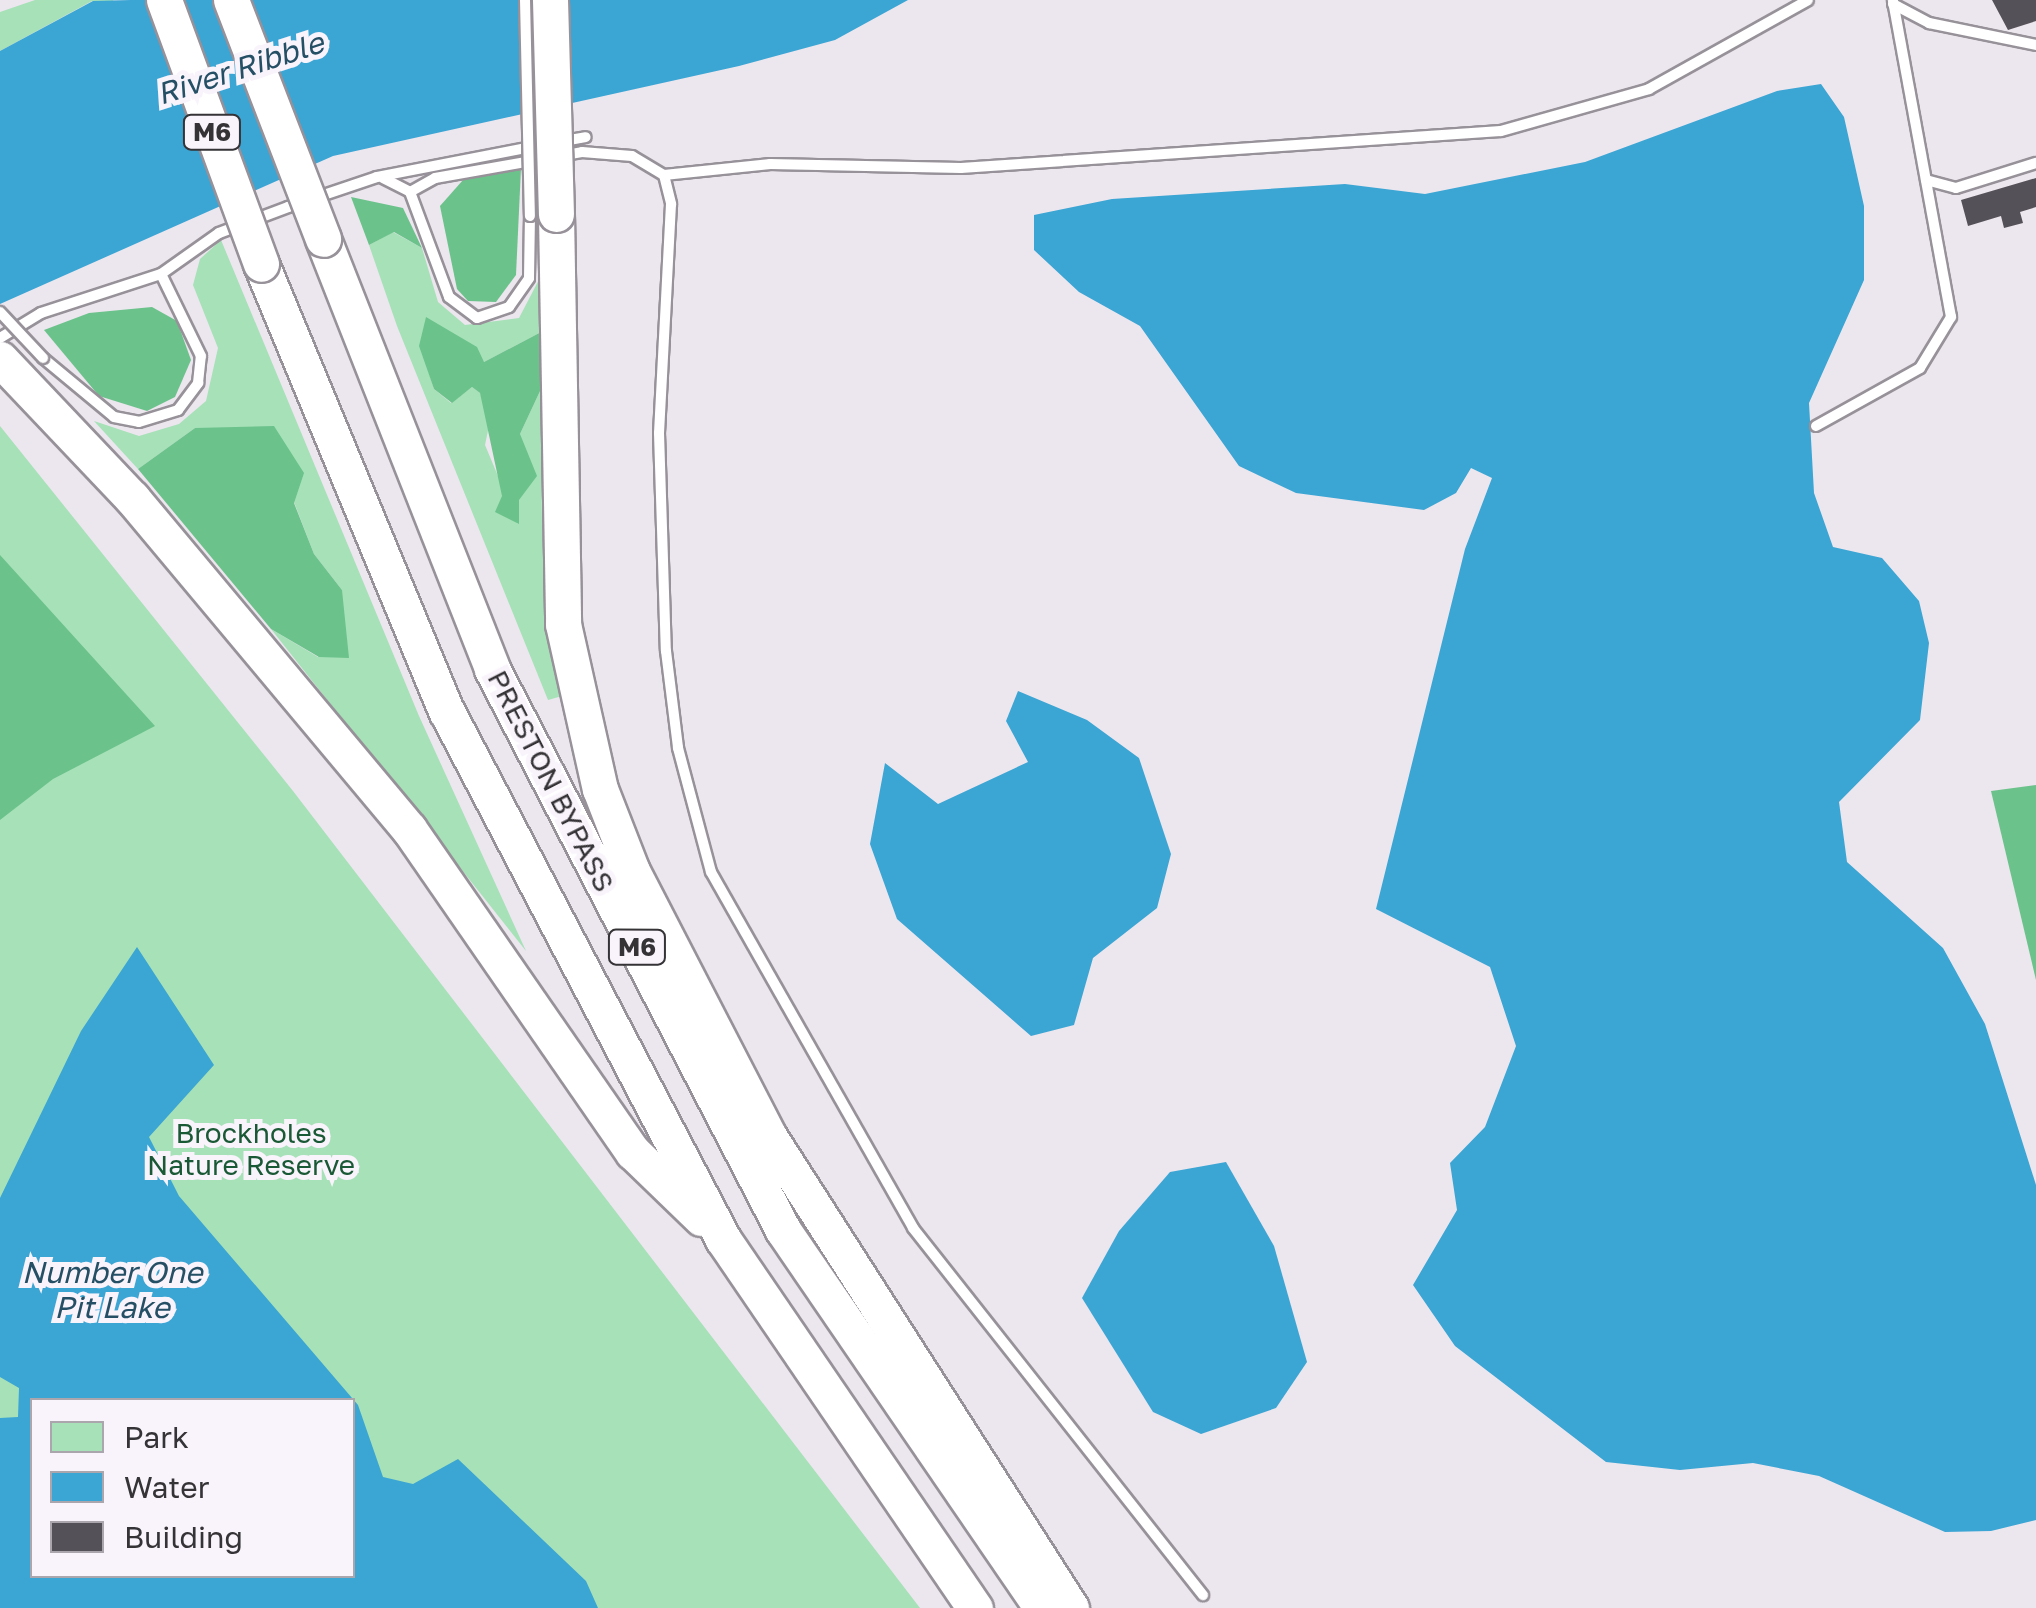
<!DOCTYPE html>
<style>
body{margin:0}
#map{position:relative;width:2036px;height:1608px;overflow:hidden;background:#ece6ee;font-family:"Golos Text",sans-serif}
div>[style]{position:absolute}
.green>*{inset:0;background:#a6e1b8}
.forest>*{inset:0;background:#6cc28b}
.water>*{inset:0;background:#3ba5d4}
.building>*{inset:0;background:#555158}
.roads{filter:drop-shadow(2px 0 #979199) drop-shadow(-2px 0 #979199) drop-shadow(0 2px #979199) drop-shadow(0 -2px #979199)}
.lane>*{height:10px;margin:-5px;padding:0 5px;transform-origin:5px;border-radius:5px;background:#fff}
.highway>*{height:35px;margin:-17.5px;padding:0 17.5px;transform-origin:17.5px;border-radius:17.5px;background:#fff}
.bridges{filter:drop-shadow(2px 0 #979199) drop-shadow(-2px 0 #979199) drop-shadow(0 2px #979199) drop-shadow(0 -2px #979199)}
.lane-bridge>*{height:10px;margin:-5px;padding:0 5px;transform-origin:5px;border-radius:5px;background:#fff}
.highway-bridge>*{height:35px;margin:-17.5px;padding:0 17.5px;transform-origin:17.5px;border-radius:17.5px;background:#fff}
span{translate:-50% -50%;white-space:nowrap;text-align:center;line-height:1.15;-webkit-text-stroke:10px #f9f3fc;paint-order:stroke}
.shield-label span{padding:2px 8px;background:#f9f3fc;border:2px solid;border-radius:8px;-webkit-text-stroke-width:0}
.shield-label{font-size:25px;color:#353336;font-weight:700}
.street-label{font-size:28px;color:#353336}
.park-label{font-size:28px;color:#1a5935}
.water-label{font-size:30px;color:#244f64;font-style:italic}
.legend{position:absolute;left:30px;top:1398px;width:325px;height:180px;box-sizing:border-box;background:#f9f3fc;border:2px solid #aba6ad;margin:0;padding:12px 18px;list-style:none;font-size:30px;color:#353336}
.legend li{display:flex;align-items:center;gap:20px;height:50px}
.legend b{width:50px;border:2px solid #aba6ad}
</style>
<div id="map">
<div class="green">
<i style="clip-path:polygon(35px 0,113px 0,115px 6px,92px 1px,0 51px,0 12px)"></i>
<i style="clip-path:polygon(393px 232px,422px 248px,438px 302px,465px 325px,519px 318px,543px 272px,543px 331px,484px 362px,426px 318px,425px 361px,434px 389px,451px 403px,472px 387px,480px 393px,491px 416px,485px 445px,518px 524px,520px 434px,541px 389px,542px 530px,562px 696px,548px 700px,397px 326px,369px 245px)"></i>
<i style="clip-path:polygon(221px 240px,419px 716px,526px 951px,271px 629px,318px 657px,342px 590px,314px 554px,294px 502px,195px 428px,138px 469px,94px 421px,139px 436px,179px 424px,206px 401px,218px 348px,193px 285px,200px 259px)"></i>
<i style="clip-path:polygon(evenodd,0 426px,293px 791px,920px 1608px,0 1608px,0 426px,32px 1400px,352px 1400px,352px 1576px,32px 1576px,32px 1400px)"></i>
</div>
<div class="forest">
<i style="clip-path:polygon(521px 168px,516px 275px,496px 302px,468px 301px,457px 289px,440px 206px,463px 180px)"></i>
<i style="clip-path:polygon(351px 197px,403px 208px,422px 248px,394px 232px,369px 245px)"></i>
<i style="clip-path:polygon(152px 307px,177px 321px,191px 360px,175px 397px,147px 411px,99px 396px,44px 330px,89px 313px)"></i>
<i style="clip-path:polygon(426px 317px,477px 347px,484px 362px,543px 331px,541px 389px,520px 434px,537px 476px,519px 500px,519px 524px,495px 512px,502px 496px,480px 393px,472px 387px,452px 403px,434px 389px,419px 346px)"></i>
<i style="clip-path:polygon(274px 426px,304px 473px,294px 503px,314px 554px,342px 590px,349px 658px,319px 657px,271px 629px,138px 469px,195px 428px)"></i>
<i style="clip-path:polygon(0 555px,155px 726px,53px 779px,0 820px)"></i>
<i style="clip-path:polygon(2036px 785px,2036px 980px,1991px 791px)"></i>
</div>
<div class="water">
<i style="clip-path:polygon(131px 0,908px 0,835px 40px,739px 66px,333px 156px,0 304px,0 51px,93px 1px)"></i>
<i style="clip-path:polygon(1821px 84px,1844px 117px,1864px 206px,1864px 280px,1809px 403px,1814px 493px,1833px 547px,1882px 558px,1919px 601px,1929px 643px,1920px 720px,1839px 802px,1847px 862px,1943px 948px,1985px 1024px,2036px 1185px,2036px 1520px,1991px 1531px,1945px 1532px,1819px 1476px,1753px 1463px,1680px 1470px,1606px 1462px,1455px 1346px,1413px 1285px,1457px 1210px,1450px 1163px,1485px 1127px,1516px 1046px,1490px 967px,1376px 909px,1465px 549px,1492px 478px,1471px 468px,1456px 493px,1424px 510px,1296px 493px,1239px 466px,1140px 326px,1079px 292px,1034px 250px,1034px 215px,1112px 199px,1345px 184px,1425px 194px,1585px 162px,1777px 91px)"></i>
<i style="clip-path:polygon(1018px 691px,1087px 720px,1139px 758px,1171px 854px,1157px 908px,1093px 958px,1074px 1025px,1031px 1036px,897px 919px,870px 844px,885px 763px,938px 804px,1028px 762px,1006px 721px)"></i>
<i style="clip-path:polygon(evenodd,137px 947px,214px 1065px,149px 1137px,179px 1196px,358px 1405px,383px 1477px,413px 1484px,458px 1459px,586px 1581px,598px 1608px,0 1608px,0 1418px,18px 1417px,19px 1388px,0 1377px,0 1198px,81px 1031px,137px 947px,32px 1400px,352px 1400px,352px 1576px,32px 1576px,32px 1400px)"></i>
<i style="clip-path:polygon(1226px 1162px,1274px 1246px,1307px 1362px,1276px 1408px,1201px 1434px,1153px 1412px,1082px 1298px,1119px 1231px,1170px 1172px)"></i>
</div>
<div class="building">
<i style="clip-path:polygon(1992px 0,2036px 0,2036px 21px,2008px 30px)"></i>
<i style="clip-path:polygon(2036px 178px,2036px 207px,2020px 212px,2023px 223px,2004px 228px,2001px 216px,1968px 226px,1961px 200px)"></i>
</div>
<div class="roads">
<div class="lane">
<i style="left:1893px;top:4px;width:41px;rotate:27.8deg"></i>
<i style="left:1929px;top:23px;width:109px;rotate:11.6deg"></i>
<i style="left:558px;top:142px;width:28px;rotate:-10deg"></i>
<i style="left:664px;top:175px;width:107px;rotate:-5.9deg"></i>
<i style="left:770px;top:164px;width:191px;rotate:1.2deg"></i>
<i style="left:961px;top:168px;width:541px;rotate:-3.92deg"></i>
<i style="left:1501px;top:131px;width:154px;rotate:-15.8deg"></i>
<i style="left:1649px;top:89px;width:182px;rotate:-29.2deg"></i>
<i style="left:383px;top:178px;width:30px;rotate:27deg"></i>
<i style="left:410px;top:192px;width:112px;rotate:69.6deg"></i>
<i style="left:449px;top:297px;width:35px;rotate:37deg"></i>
<i style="left:477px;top:318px;width:34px;rotate:-19deg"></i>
<i style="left:509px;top:307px;width:35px;rotate:-55deg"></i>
<i style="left:529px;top:278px;width:62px;rotate:-89.1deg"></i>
<i style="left:1926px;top:180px;width:31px;rotate:15deg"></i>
<i style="left:1956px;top:188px;width:84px;rotate:-17.4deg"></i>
<i style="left:410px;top:192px;width:29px;rotate:-29deg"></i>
<i style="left:435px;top:178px;width:149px;rotate:-10deg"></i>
<i style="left:582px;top:152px;width:50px;rotate:4.6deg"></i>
<i style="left:632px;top:156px;width:37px;rotate:31deg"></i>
<i style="left:664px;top:175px;width:30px;rotate:76deg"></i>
<i style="left:671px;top:204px;width:229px;rotate:93deg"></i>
<i style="left:659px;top:433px;width:218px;rotate:88.2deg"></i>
<i style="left:666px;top:651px;width:98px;rotate:82.9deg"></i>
<i style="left:678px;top:748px;width:128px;rotate:75.1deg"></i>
<i style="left:711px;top:872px;width:409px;rotate:60.4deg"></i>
<i style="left:913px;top:1228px;width:468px;rotate:51.7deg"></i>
<i style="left:0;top:338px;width:48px;rotate:-31.4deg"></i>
<i style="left:41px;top:313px;width:126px;rotate:-18deg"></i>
<i style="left:161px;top:274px;width:71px;rotate:-35.3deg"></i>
<i style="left:219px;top:233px;width:74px;rotate:-20.6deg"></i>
<i style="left:288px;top:207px;width:94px;rotate:-18.6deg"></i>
<i style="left:377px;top:177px;width:162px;rotate:-11deg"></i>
<i style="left:43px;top:358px;width:92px;rotate:39.7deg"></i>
<i style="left:114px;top:417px;width:25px;rotate:11deg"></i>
<i style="left:139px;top:422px;width:41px;rotate:-17.1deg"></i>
<i style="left:178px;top:410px;width:34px;rotate:-53deg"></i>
<i style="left:198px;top:383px;width:27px;rotate:-84deg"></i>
<i style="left:201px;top:356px;width:91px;rotate:-116deg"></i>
<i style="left:1816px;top:426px;width:119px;rotate:-29.1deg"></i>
<i style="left:1920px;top:368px;width:60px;rotate:-58.7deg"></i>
<i style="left:1951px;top:317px;width:322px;rotate:-100.4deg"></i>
</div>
<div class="highway">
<i style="left:556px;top:214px;width:410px;rotate:89deg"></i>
<i style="left:563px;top:624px;width:169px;rotate:77.4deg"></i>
<i style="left:600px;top:789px;width:88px;rotate:68.7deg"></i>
<i style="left:632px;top:871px;width:301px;rotate:62.7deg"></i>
<i style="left:770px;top:1138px;width:558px;rotate:57.36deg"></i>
<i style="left:323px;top:239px;width:462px;rotate:68.5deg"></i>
<i style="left:492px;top:669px;width:632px;rotate:62.58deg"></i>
<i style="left:783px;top:1230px;width:458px;rotate:55.6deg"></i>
<i style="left:261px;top:264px;width:485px;rotate:67.5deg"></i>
<i style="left:447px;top:712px;width:595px;rotate:62.36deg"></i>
<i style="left:723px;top:1239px;width:447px;rotate:55.7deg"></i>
<i style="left:0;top:359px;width:192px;rotate:46.5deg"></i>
<i style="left:132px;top:498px;width:432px;rotate:50.1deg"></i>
<i style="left:409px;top:829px;width:393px;rotate:55.3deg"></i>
<i style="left:633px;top:1152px;width:95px;rotate:44.1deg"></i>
</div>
</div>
<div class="bridges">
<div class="lane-bridge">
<i style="left:525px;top:0;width:216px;rotate:88.7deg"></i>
<i style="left:0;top:312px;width:63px;rotate:46.9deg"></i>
</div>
<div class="highway-bridge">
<i style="left:164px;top:0;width:281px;rotate:69.8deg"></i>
<i style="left:231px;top:0;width:256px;rotate:68.9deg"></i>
<i style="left:550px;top:0;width:214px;rotate:88.4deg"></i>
</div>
</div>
<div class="shield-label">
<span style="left:212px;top:132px">M6</span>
<span style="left:637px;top:947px">M6</span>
</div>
<div class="street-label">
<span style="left:551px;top:781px;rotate:63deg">PRESTON BYPASS</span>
</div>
<div class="park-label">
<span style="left:251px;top:1149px">Brockholes<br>Nature Reserve</span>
</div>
<div class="water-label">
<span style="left:240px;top:68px;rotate:-18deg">River Ribble</span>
<span style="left:112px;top:1289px">Number One<br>Pit Lake</span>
</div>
<ul class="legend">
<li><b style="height:28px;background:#a6e1b8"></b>Park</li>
<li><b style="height:28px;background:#3ba5d4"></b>Water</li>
<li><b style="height:28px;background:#555158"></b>Building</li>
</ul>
</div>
